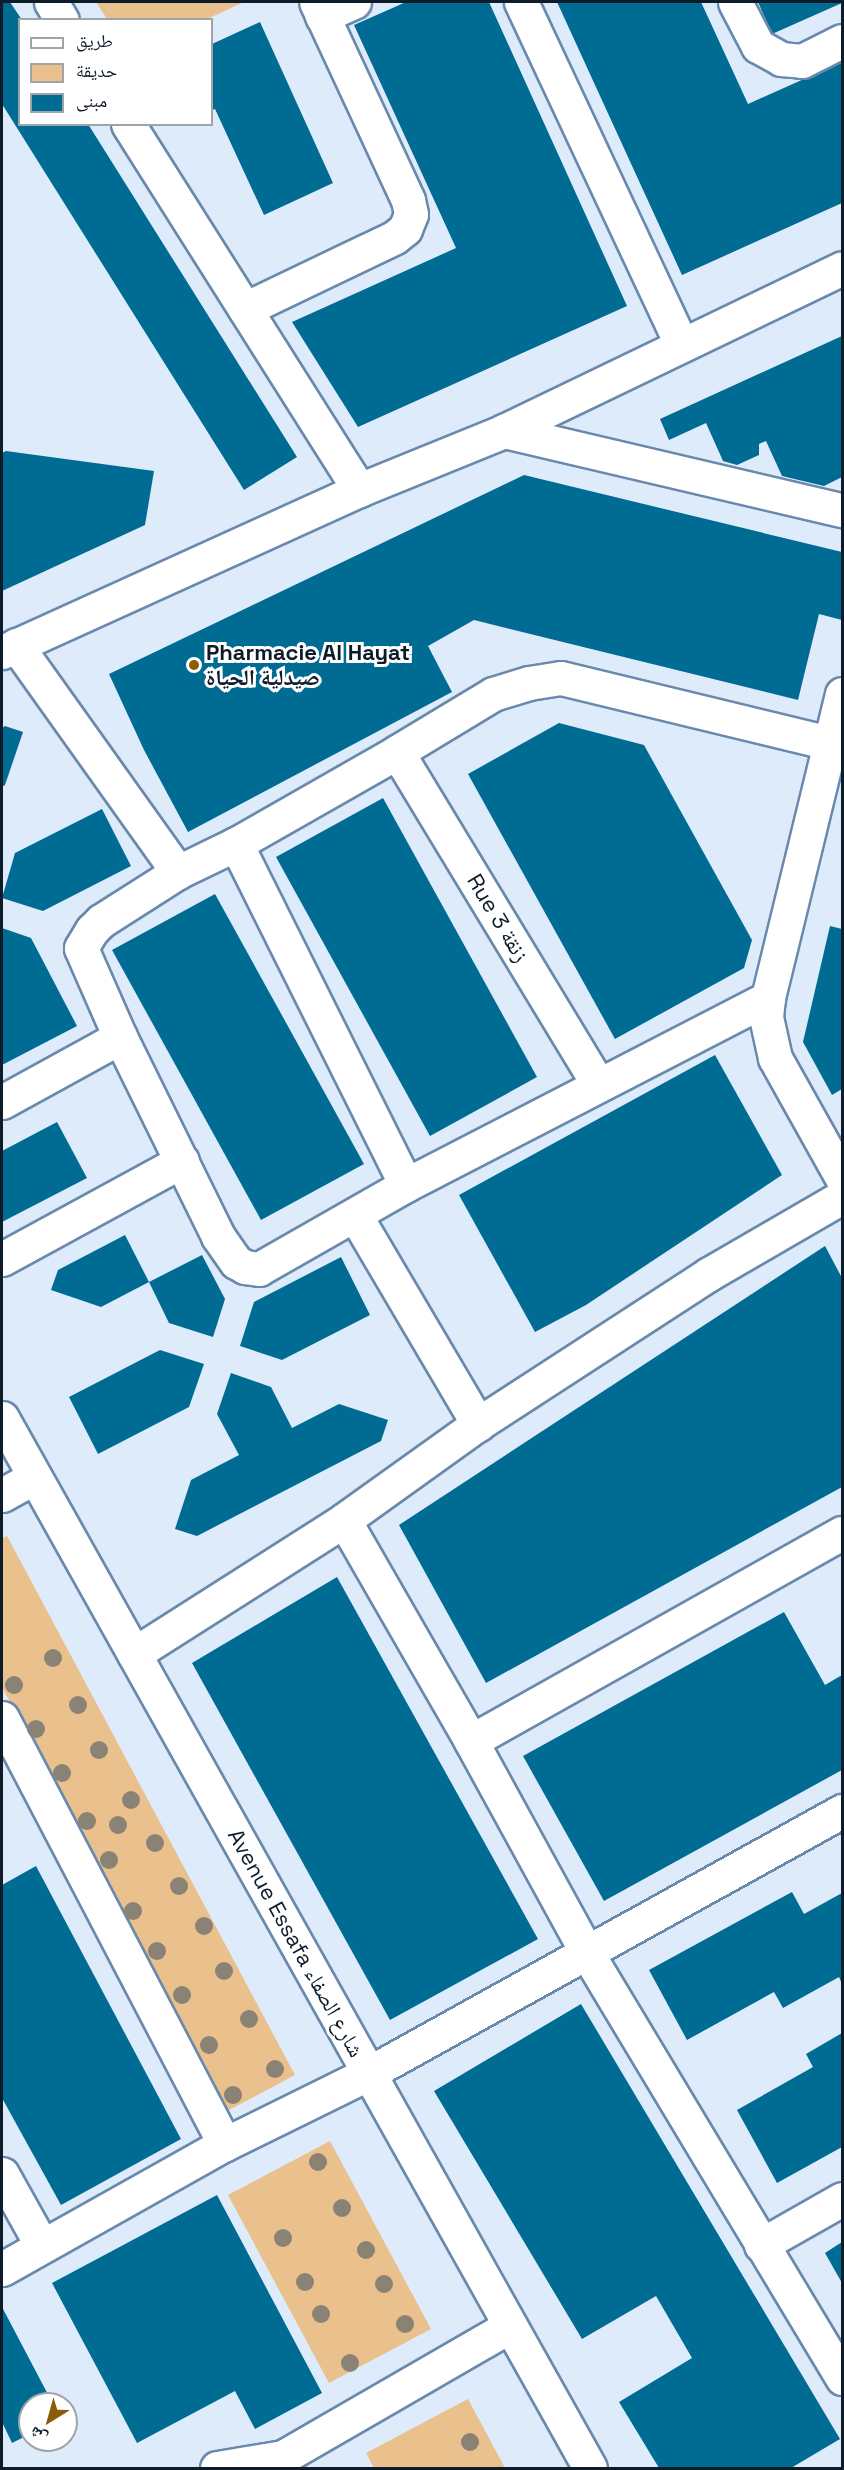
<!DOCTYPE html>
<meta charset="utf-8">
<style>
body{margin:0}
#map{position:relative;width:844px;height:2470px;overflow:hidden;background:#ddebfb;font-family:"Space Grotesk","Noto Naskh Arabic",sans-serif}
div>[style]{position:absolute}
.green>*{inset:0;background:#eac08d}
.building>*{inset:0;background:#006c93}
.roads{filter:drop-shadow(2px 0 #6989ad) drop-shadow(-2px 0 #6989ad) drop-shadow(0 2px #6989ad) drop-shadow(0 -2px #6989ad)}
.minor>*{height:33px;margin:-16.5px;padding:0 16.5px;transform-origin:16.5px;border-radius:16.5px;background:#fff}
.trees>*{width:18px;height:18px;margin:-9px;border-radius:50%;background:#8a8274}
.dots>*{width:16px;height:16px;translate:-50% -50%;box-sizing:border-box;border:3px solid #fff;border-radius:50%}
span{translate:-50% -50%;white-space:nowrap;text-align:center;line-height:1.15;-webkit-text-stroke:6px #fff;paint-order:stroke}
.poi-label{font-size:22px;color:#0e1b29;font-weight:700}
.left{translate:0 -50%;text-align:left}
.street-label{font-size:22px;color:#0e1b29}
.frame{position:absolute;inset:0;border:3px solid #0e1b29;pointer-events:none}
.legend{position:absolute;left:18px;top:18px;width:195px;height:108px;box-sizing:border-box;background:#fff;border:2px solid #9fa4a9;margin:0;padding:8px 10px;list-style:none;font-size:18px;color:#0e1b29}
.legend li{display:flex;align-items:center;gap:12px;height:30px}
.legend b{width:30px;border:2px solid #9fa4a9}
.north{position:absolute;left:18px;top:2392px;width:60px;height:60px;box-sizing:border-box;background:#fff;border:2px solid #9fa4a9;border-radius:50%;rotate:217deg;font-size:16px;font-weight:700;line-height:24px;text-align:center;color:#0e1b29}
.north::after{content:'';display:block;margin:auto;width:21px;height:27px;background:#8d5b06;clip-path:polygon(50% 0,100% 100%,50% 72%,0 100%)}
</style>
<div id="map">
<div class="green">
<i style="clip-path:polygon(96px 2px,244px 2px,205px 20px,107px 19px)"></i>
<i style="clip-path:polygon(7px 1536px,295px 2075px,227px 2111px,2px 1687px,2px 1538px)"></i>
<i style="clip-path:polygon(330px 2141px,431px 2329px,329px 2383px,228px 2195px)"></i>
<i style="clip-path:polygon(468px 2399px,505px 2468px,374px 2468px,366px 2453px)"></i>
</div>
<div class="building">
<i style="clip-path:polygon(2px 2px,10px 2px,22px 20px,20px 20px,20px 124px,88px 124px,297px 457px,244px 490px,2px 104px)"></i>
<i style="clip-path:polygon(406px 2px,489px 2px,627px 306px,358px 427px,292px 322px,456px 248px,354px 25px)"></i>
<i style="clip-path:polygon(557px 2px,701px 2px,748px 104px,842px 62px,842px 203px,682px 275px)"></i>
<i style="clip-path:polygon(758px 2px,842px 2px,842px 3px,772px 34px)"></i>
<i style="clip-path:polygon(260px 22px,333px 183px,264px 215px,215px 109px,212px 110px,212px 44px)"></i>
<i style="clip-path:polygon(842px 336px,842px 477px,824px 486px,782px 476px,766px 441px,759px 444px,759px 455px,737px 465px,723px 461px,706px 423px,669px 440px,660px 419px)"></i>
<i style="clip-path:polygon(6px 451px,154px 471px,145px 525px,2px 591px,2px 453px)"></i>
<i style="clip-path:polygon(524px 475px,842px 552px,842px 620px,819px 614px,798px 700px,474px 620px,428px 646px,452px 692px,188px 832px,144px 750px,109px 674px)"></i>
<i style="clip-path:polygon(559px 723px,644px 745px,752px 940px,744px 968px,615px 1039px,468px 774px)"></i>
<i style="clip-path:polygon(5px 726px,23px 732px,5px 785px,2px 787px,2px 728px)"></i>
<i style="clip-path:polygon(383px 798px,537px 1077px,430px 1136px,276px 857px)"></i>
<i style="clip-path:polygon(102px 809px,131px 866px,43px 911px,2px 898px,15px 853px)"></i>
<i style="clip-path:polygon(215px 894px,364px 1164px,261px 1220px,112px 950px)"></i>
<i style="clip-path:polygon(830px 926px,842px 929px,842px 1089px,832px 1095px,803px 1042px)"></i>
<i style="clip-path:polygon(2px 928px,31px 938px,77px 1026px,2px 1065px)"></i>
<i style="clip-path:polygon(715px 1055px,782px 1175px,586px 1305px,535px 1332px,459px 1195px)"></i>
<i style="clip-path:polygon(57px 1122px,87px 1178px,2px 1222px,2px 1151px)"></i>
<i style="clip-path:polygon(125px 1235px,149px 1282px,101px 1307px,51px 1290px,58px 1270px)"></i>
<i style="clip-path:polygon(825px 1246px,842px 1278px,842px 1487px,486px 1683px,399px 1525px)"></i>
<i style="clip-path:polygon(202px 1255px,225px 1299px,213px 1337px,169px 1323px,149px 1282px)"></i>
<i style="clip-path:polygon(341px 1257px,370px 1315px,282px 1360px,240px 1346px,254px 1302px)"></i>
<i style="clip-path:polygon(160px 1350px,204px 1364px,189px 1407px,98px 1454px,69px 1397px)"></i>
<i style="clip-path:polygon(231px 1373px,271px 1387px,292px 1428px,339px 1404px,388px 1420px,381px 1441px,197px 1536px,175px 1529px,191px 1480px,239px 1455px,217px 1414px)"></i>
<i style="clip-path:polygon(337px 1577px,538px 1939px,390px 2020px,192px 1663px)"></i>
<i style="clip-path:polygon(784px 1612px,825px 1685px,842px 1675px,842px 1770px,604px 1901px,523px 1756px)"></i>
<i style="clip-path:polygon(36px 1866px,181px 2139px,61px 2205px,2px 2098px,2px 1885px)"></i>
<i style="clip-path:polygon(792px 1892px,804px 1914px,842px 1893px,842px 1984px,839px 1977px,783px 2008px,774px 1992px,687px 2040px,649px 1970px)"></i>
<i style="clip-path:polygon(581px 2004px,840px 2439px,791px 2468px,659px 2468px,619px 2402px,692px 2358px,656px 2296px,582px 2339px,434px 2091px)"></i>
<i style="clip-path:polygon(842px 2033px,842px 2147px,777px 2183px,737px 2110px,813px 2067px,806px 2054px)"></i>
<i style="clip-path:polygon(217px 2195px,322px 2393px,255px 2429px,235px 2391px,137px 2443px,52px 2283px)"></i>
<i style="clip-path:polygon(842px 2242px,842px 2283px,825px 2253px)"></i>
<i style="clip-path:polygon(2px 2307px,53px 2404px,30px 2404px,30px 2434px,12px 2443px,2px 2422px)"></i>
</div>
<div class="roads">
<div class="minor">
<i style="left:51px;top:2px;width:21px;rotate:59deg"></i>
<i style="left:521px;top:2px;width:378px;rotate:64.9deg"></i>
<i style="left:735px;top:2px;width:50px;rotate:62.4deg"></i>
<i style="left:758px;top:46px;width:26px;rotate:29deg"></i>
<i style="left:781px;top:59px;width:21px;rotate:5deg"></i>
<i style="left:802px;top:61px;width:45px;rotate:-26.6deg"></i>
<i style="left:322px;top:16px;width:35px;rotate:-24deg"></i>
<i style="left:128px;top:124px;width:433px;rotate:57.7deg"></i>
<i style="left:245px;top:309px;width:166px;rotate:-25.6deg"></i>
<i style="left:395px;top:237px;width:13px;rotate:-39deg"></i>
<i style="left:405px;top:229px;width:16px;rotate:-68deg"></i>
<i style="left:411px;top:214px;width:14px;rotate:-102deg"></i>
<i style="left:408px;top:200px;width:218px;rotate:-114.9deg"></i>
<i style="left:504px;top:431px;width:347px;rotate:13.2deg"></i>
<i style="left:16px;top:645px;width:279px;rotate:54.5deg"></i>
<i style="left:2px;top:652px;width:392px;rotate:-24.4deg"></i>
<i style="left:359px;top:490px;width:157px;rotate:-22.1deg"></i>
<i style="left:504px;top:431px;width:375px;rotate:-25.7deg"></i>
<i style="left:842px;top:694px;width:313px;rotate:103.7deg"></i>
<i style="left:768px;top:998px;width:19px;rotate:96deg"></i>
<i style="left:766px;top:1017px;width:42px;rotate:77.6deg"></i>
<i style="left:775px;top:1058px;width:137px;rotate:60.8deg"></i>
<i style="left:397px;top:752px;width:388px;rotate:58.8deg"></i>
<i style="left:236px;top:844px;width:381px;rotate:63.5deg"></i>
<i style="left:768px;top:998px;width:407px;rotate:152.7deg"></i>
<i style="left:406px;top:1185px;width:169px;rotate:150.3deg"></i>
<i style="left:259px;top:1269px;width:14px;rotate:-172deg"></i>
<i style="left:245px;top:1267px;width:10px;rotate:-151deg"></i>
<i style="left:236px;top:1262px;width:32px;rotate:-125deg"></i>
<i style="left:218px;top:1236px;width:222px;rotate:-116.2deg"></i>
<i style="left:120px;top:1037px;width:97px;rotate:-113.7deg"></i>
<i style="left:81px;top:948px;width:21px;rotate:-59deg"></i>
<i style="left:92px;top:930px;width:13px;rotate:-45deg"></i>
<i style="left:101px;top:921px;width:91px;rotate:-32.5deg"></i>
<i style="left:178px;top:872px;width:64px;rotate:-25.8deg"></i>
<i style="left:236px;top:844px;width:185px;rotate:-29.7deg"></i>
<i style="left:397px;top:752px;width:112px;rotate:-31.1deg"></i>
<i style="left:493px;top:694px;width:38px;rotate:-17deg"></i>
<i style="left:529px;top:683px;width:32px;rotate:-9deg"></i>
<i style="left:561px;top:678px;width:289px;rotate:13.6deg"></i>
<i style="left:2px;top:1102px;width:135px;rotate:-28.8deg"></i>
<i style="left:355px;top:1215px;width:243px;rotate:59.5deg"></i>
<i style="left:2px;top:1259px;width:205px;rotate:-28.6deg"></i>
<i style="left:2px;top:1418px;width:1203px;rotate:60.75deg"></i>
<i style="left:2px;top:1495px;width:37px;rotate:-29deg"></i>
<i style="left:344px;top:1520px;width:255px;rotate:60.1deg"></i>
<i style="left:471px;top:1741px;width:242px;rotate:61.3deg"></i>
<i style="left:587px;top:1953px;width:496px;rotate:59deg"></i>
<i style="left:134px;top:1654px;width:249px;rotate:-32.5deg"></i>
<i style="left:344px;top:1520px;width:165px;rotate:-35.6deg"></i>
<i style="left:478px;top:1424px;width:275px;rotate:-33deg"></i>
<i style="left:709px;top:1274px;width:154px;rotate:-30.1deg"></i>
<i style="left:2px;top:1718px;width:481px;rotate:62.4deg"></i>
<i style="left:471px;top:1741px;width:425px;rotate:-29.3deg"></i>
<i style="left:2px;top:2174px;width:82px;rotate:60.9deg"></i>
<i style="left:761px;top:2245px;width:93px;rotate:-29.6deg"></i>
<i style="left:2px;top:2269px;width:256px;rotate:-29.3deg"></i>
<i style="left:225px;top:2144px;width:161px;rotate:-26.2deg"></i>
<i style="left:369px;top:2073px;width:541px;rotate:-28.98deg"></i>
<i style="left:217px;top:2468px;width:67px;rotate:-9.5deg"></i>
<i style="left:283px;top:2457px;width:262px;rotate:-30deg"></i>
</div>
</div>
<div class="trees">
<i style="left:53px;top:1658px"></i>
<i style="left:14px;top:1685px"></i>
<i style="left:78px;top:1705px"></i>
<i style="left:36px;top:1729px"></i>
<i style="left:99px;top:1750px"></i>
<i style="left:62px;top:1773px"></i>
<i style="left:131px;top:1800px"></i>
<i style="left:87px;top:1821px"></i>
<i style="left:118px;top:1825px"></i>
<i style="left:155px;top:1843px"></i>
<i style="left:109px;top:1860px"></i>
<i style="left:179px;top:1886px"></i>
<i style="left:133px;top:1911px"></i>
<i style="left:204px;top:1926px"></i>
<i style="left:157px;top:1951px"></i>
<i style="left:224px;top:1971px"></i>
<i style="left:182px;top:1995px"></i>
<i style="left:249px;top:2019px"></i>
<i style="left:209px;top:2045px"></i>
<i style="left:275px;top:2069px"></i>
<i style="left:233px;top:2095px"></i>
<i style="left:318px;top:2162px"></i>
<i style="left:342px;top:2208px"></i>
<i style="left:283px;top:2238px"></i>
<i style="left:366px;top:2250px"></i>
<i style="left:305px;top:2282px"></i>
<i style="left:384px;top:2284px"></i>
<i style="left:321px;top:2314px"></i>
<i style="left:405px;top:2324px"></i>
<i style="left:350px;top:2363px"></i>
<i style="left:470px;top:2442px"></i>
</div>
<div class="dots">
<i style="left:194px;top:665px;background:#8d5b06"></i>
</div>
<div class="poi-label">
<span class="left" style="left:206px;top:665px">Pharmacie Al Hayat<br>صيدلية الحياة</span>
</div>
<div class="street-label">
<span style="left:498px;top:918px;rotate:59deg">Rue 3 زنقة</span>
<span style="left:296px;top:1943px;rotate:61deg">Avenue Essafa شارع الصفاء</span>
</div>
<div class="frame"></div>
<ul class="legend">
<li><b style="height:8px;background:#fff"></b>طريق</li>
<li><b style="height:16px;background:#eac08d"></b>حديقة</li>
<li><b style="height:16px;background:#006c93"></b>مبنى</li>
</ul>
<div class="north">ش</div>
</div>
